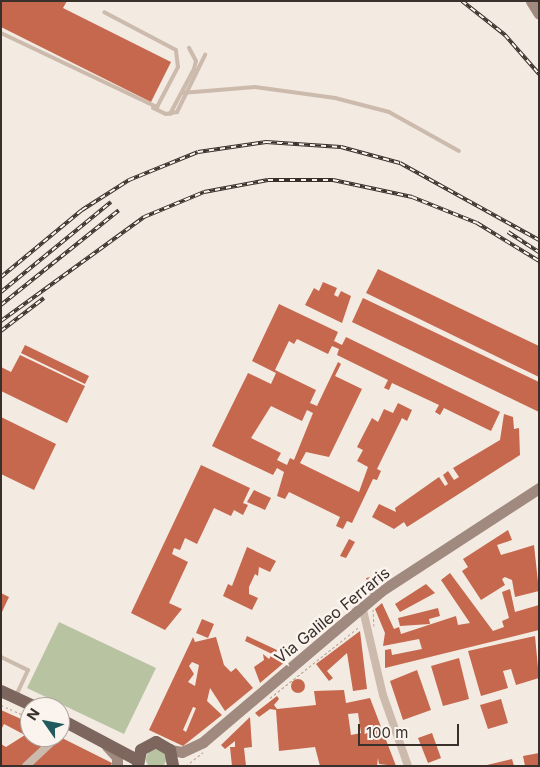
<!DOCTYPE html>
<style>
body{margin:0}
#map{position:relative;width:540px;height:767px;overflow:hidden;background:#f3eae1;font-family:Inter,sans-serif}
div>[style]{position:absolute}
.green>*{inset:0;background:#b8c3a1}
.round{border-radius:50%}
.building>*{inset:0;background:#c5684e}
.path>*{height:1px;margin-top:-0.5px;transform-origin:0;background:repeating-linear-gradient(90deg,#b8a497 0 2.5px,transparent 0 5px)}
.lane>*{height:4px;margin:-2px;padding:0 2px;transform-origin:2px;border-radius:2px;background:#ccbaad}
.street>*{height:8px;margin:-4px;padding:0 4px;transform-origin:4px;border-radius:4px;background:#ccbaad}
.secondary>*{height:11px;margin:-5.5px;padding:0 5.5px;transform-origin:5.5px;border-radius:5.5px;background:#a0897e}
.primary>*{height:12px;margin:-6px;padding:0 6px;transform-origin:6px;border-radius:6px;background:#7c665d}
.rail>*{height:4px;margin-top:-2px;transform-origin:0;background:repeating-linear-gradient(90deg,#fbf4ee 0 5.5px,#3a302b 0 11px);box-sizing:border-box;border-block:1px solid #3a302b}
span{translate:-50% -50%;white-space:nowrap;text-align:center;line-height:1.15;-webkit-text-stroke:5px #fbf4ee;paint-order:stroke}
.street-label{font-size:16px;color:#3a302b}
.frame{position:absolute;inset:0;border:2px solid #3a302b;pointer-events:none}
.north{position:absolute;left:20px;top:697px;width:50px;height:50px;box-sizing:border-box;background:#fbf4ee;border:1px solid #aea6a0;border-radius:50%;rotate:303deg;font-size:14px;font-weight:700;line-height:20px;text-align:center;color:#3a302b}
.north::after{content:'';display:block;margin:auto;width:18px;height:22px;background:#21595c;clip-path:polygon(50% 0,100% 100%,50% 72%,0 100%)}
.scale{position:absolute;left:358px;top:724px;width:101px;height:22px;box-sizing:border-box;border:2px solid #3a302b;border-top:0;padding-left:6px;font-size:15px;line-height:18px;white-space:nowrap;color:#3a302b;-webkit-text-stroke:4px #fbf4ee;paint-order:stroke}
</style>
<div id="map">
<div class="green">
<i style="clip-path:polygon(59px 622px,156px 668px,124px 734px,27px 688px)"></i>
<i class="round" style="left:146px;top:749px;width:20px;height:20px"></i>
</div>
<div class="building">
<i style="clip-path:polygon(1px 1px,67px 1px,63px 8px,171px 62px,151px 102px,1px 27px)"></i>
<i style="clip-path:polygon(378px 269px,539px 346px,539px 377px,366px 293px)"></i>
<i style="clip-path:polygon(323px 282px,337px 288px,334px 295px,338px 297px,341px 291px,351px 296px,342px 323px,305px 305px,314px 288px,319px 291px)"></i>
<i style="clip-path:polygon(363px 298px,539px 382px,539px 412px,352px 322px)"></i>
<i style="clip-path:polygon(evenodd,279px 304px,338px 332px,334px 341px,342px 345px,346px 337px,500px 412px,491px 431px,444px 408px,440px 415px,435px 412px,439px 405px,392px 383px,389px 390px,384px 388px,388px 380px,337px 355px,339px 349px,332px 346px,328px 354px,297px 339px,294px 344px,289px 341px,275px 370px,316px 390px,310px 403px,317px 406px,338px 362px,341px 364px,335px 376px,362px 389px,329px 457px,306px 452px,300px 463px,359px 492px,368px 467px,357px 461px,363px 450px,357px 447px,372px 418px,378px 422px,384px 409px,393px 413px,398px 403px,412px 410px,407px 421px,402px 418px,377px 469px,381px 471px,377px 480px,373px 479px,352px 523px,347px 521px,343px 529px,336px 526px,340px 517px,289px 492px,285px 499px,277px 496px,284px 472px,277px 468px,273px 475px,212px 446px,248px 373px,271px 384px,276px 373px,252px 361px,279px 304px,271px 406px,302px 421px,307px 410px,313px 413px,294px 460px,290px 458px,287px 465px,277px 460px,281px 453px,251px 438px,271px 406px)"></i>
<i style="clip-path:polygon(25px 345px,89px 376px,85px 384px,21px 353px)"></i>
<i style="clip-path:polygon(20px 355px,85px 386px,67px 423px,1px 391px,1px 367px,11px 372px)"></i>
<i style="clip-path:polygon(504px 414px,513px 417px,514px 429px,519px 428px,520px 455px,407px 527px,404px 522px,394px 529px,372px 517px,379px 504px,396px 512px,395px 508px,439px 477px,445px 486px,448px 484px,443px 475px,448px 471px,454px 480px,459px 477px,453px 468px,500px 440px)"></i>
<i style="clip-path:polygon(1px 417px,56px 444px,34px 490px,1px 474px)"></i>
<i style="clip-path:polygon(201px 465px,250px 488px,243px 503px,248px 505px,243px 515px,234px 510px,231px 516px,214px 508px,197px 544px,185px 538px,180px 550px,174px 548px,172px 554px,188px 562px,169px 603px,182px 609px,165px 630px,131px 613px)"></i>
<i style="clip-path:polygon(254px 490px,271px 498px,265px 510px,247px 502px)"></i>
<i style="clip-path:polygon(508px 530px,512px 540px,497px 545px,501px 555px,534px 545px,539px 591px,515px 597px,512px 580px,505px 577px,502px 579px,505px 585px,481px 600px,462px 571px,468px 567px,463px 559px)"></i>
<i style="clip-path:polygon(349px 539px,355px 542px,346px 558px,340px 556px)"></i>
<i style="clip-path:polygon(247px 547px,276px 561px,270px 572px,259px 567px,258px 576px,255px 574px,249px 587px,249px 594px,258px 598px,252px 610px,223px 596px,228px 584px,232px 586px)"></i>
<i style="clip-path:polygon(388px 573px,389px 575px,370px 588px,366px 578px)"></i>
<i style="clip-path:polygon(450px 573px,493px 631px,504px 627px,502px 621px,509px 618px,502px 592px,510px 589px,515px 612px,539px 605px,539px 630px,385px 668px,385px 650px,391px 649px,392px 655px,422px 649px,419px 639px,383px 646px,385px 633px,375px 609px,382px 603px,394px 629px,399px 627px,401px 634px,456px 616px,458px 625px,470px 623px,441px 580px)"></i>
<i style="clip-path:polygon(426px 584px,435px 593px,400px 612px,395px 604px)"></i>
<i style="clip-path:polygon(1px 593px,9px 597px,1px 614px)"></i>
<i style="clip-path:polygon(438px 608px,440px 616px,429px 619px,430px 624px,400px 626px,398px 618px)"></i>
<i style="clip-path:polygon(202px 619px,214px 624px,208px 638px,196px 633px)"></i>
<i style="clip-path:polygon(360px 631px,367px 689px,353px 691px,347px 653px,327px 671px,333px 678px,329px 681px,316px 664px)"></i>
<i style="clip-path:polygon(247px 636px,277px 650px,275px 655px,286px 661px,260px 683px,254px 667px,264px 660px,263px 654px,269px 659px,272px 654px,245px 641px)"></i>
<i style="clip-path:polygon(535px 636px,539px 678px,516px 685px,511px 669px,503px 671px,508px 688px,481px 696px,468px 651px)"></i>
<i style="clip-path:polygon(evenodd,193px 637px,195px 642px,216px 637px,224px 665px,231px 672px,236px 668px,253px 688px,225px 711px,210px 688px,207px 701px,222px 715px,183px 746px,149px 730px,193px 637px,192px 662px,199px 665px,195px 686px,188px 682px,194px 674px,189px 666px,192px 662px,193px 637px,193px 707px,196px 708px,186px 732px,183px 730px,193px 707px)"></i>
<i style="clip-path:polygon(459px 658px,469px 699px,443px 706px,431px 666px)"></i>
<i style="clip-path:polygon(417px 670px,431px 710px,403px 720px,390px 681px)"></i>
<i class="round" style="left:291px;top:679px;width:14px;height:14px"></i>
<i style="clip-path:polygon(evenodd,344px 690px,346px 703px,370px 698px,396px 766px,379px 764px,378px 758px,377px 766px,320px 766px,315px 747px,279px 751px,276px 710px,270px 709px,259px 717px,255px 713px,277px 696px,279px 699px,274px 705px,277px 709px,316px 705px,314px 691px,344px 690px,358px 713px,361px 733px,351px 735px,348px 714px,358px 713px)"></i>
<i style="clip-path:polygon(501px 699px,508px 723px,488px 729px,480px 705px)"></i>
<i style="clip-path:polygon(1px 710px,30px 723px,30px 737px,53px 737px,22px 766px,1px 766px,1px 744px,6px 747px,25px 735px,4px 724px,1px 730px)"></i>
<i style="clip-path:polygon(250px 717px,252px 747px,244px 748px,246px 766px,232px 766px,230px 747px,235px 747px,235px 741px,225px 749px,221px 745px)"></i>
<i style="clip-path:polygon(432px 733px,441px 758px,428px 763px,418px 738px)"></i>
<i style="clip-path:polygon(60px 737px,112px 763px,111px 766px,30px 766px)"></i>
<i style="clip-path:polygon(539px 753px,539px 766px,525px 766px,523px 756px)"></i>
<i style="clip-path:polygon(512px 759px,514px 766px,487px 766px,487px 765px)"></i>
</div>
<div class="path">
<i style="left:373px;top:609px;width:17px;rotate:87deg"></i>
<i style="left:270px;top:698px;width:114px;rotate:-38.6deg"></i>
<i style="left:1px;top:705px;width:32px;rotate:24deg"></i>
<i style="left:186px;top:766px;width:22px;rotate:-39deg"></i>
</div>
<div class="lane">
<i style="left:1px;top:33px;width:173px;rotate:25.4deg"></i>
<i style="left:157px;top:107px;width:45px;rotate:-62.3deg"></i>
<i style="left:178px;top:67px;width:17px;rotate:-97deg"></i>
<i style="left:176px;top:50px;width:81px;rotate:-152.2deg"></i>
<i style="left:182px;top:93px;width:73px;rotate:-4.7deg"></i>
<i style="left:255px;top:87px;width:81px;rotate:7.8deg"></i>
<i style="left:335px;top:98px;width:56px;rotate:14.5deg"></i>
<i style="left:389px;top:112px;width:80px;rotate:29.1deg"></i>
<i style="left:153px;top:108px;width:14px;rotate:25deg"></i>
<i style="left:166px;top:114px;width:11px;rotate:-10deg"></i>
<i style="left:177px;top:112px;width:64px;rotate:-63.8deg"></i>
<i style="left:170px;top:114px;width:51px;rotate:-61.9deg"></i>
<i style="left:194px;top:69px;width:8px;rotate:-76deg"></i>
<i style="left:196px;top:61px;width:15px;rotate:-118deg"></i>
<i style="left:1px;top:657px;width:30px;rotate:26deg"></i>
<i style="left:28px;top:670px;width:29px;rotate:115deg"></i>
</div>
<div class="street">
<i style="left:363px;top:610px;width:87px;rotate:76.8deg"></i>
<i style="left:383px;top:695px;width:75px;rotate:70.6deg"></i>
<i style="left:60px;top:730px;width:10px;rotate:-61deg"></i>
<i style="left:26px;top:766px;width:42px;rotate:-43.1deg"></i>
</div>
<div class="secondary">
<i style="left:531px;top:1px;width:15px;rotate:58deg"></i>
<i style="left:107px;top:746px;width:15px;rotate:48deg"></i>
<i style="left:117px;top:757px;width:9px;rotate:90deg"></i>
<i style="left:170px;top:750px;width:12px;rotate:9deg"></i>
<i style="left:182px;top:752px;width:23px;rotate:-25deg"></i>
<i style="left:203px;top:742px;width:233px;rotate:-40.3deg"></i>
<i style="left:381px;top:591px;width:189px;rotate:-33.1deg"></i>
</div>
<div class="primary">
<i style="left:1px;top:691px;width:38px;rotate:25deg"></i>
<i style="left:60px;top:719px;width:87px;rotate:28deg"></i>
<i style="left:138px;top:766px;width:16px;rotate:-79deg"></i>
<i style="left:141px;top:750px;width:17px;rotate:-28deg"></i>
<i style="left:156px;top:742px;width:16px;rotate:30deg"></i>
<i style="left:170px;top:750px;width:16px;rotate:79deg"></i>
</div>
<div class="rail">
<i style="left:462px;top:1px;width:55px;rotate:38.3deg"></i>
<i style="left:505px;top:35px;width:52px;rotate:48.9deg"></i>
<i style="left:508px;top:232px;width:37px;rotate:33deg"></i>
<i style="left:1px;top:277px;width:105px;rotate:-39.6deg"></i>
<i style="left:82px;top:210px;width:56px;rotate:-32.6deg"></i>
<i style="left:129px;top:180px;width:74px;rotate:-22.1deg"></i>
<i style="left:198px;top:152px;width:69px;rotate:-8.4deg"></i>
<i style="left:266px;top:142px;width:75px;rotate:3.8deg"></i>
<i style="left:341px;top:147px;width:61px;rotate:15.2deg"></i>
<i style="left:400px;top:163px;width:159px;rotate:29deg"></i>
<i style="left:1px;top:292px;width:142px;rotate:-39.3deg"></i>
<i style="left:1px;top:305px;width:151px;rotate:-38.8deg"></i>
<i style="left:1px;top:321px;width:177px;rotate:-36deg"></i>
<i style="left:144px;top:217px;width:65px;rotate:-22.6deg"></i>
<i style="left:204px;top:192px;width:65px;rotate:-10.6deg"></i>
<i style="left:268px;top:180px;width:65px"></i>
<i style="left:333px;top:180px;width:81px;rotate:12.1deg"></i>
<i style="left:412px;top:197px;width:70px;rotate:21.8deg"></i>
<i style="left:477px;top:223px;width:73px;rotate:31.5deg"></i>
<i style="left:1px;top:331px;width:54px;rotate:-37.5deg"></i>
</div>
<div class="street-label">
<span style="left:332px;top:615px;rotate:-39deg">Via Galileo Ferraris</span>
</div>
<div class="frame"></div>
<div class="north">N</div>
<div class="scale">100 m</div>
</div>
